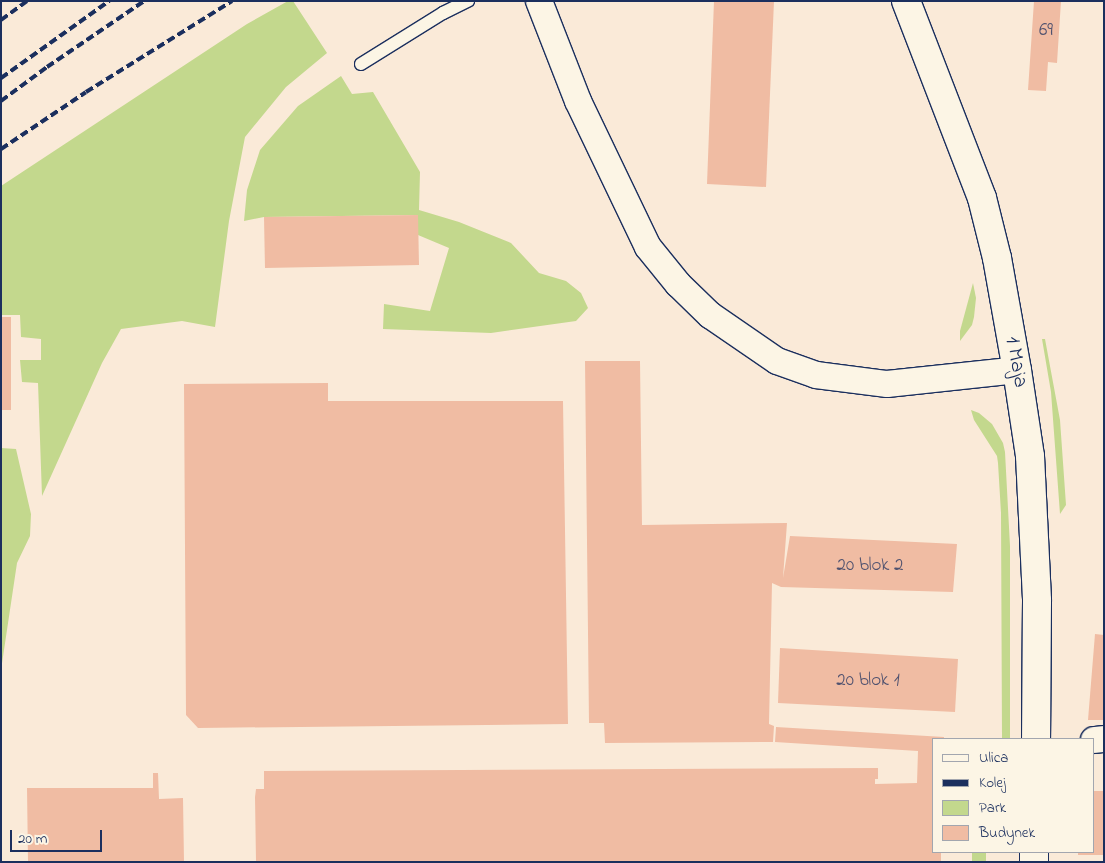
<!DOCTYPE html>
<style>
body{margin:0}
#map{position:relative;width:1105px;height:863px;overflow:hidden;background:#faead8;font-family:"Indie Flower",sans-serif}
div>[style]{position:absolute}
.green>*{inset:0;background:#c3d88d}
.building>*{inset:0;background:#f0bca3}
.roads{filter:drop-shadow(1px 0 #1b2f5e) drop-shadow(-1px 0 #1b2f5e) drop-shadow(0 1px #1b2f5e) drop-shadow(0 -1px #1b2f5e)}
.lane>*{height:12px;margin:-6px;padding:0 6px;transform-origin:6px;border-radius:6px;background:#fcf5e5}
.street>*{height:26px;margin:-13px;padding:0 13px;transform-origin:13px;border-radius:13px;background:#fcf5e5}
.secondary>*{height:28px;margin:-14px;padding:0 14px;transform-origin:14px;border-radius:14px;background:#fcf5e5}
.rail>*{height:4px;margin-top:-2px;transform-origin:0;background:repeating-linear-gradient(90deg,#1b2f5e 0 8px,transparent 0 12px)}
span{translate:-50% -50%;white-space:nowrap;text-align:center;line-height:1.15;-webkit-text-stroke:4.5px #fcf5e5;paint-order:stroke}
.number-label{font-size:19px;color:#50526f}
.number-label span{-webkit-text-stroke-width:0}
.street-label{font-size:21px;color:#1b2f5e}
.frame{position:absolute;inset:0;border:2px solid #1b2f5e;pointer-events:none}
.legend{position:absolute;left:932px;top:738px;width:162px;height:115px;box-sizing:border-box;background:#fcf5e5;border:1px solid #a2a6af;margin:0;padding:6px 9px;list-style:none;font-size:15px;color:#1b2f5e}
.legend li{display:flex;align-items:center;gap:10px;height:25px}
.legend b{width:25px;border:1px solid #a2a6af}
.scale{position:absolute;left:10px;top:830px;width:92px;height:22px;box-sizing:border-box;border:2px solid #1b2f5e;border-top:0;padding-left:6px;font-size:15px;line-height:18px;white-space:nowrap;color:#1b2f5e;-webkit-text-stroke:4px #fcf5e5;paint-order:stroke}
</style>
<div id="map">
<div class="green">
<i style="clip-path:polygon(288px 1px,293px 1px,327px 53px,286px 87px,245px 137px,229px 221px,215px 327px,182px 321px,121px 329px,102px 363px,42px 496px,38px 383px,22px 382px,20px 360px,41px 360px,41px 339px,21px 337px,20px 315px,1px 315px,1px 186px,247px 24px)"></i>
<i style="clip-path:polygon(341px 76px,352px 94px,373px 92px,420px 172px,419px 210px,459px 222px,511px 243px,539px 273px,566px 281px,581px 293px,588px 308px,576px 321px,491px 333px,383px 329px,384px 304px,430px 311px,449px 248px,418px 235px,418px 215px,264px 217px,244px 221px,247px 190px,260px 150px,298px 106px)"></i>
<i style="clip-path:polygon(973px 283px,976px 298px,974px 317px,972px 325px,960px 341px,960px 331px)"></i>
<i style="clip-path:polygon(1042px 339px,1045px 339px,1060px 420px,1066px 505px,1060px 514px,1051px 392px)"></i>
<i style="clip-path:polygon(971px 410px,979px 413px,992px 424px,1003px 443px,1005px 452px,1010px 546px,1010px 739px,1002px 739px,1001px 513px,998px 463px,997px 456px,974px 420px)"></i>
<i style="clip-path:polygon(1px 448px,16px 449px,31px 514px,30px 536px,17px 563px,1px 670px)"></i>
<i style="clip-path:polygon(972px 852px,986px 852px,986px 862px,972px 862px)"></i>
</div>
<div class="building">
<i style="clip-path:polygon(714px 1px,774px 1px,766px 187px,707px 184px)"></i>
<i style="clip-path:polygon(1034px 1px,1061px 1px,1057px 63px,1048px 62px,1046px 91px,1028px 90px)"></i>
<i style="clip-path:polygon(418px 215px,419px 265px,265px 268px,264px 217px)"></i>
<i style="clip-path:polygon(1px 317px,11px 317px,11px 410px,1px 410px)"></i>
<i style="clip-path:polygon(585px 361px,640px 361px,642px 525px,787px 523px,783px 578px,790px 536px,957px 544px,953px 592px,781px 587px,772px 583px,769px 724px,774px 726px,773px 742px,605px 743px,604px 723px,589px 723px)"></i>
<i style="clip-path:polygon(328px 383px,328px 401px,563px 401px,568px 724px,198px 728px,186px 715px,184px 384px)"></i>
<i style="clip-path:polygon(1095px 634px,1104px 635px,1104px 720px,1088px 720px)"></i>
<i style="clip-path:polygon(780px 648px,958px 659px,955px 712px,778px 703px)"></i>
<i style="clip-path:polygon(776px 727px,944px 737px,944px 739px,934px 739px,934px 852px,941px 852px,941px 862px,256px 862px,255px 797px,256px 789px,264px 789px,264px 771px,878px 768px,878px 779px,875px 779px,875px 784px,917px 783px,918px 751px,775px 742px)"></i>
<i style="clip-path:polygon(153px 773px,158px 773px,159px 799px,183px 798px,184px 862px,28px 862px,27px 788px,153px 788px)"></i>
<i style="clip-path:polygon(1094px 791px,1104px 791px,1104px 855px,1078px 855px,1078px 852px,1094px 852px)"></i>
</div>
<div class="roads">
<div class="lane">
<i style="left:361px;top:64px;width:97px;rotate:-31.9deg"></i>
<i style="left:443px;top:13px;width:28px;rotate:-26deg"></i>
</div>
<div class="street">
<i style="left:539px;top:1px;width:107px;rotate:68.7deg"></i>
<i style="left:578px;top:101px;width:162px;rotate:64.4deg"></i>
<i style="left:648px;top:247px;width:48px;rotate:51deg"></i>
<i style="left:678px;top:284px;width:45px;rotate:44.1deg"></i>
<i style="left:710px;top:315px;width:81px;rotate:34.5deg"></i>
<i style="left:777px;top:361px;width:41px;rotate:19.7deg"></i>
<i style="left:816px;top:375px;width:72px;rotate:7.2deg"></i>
<i style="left:887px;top:384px;width:131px;rotate:-6.1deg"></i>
<i style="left:1094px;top:740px;width:10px;rotate:-6deg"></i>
</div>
<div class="secondary">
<i style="left:906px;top:1px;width:211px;rotate:68.9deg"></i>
<i style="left:982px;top:198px;width:62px;rotate:76deg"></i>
<i style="left:997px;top:258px;width:114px;rotate:79.9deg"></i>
<i style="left:1017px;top:370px;width:87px;rotate:81.4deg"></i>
<i style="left:1030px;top:456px;width:145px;rotate:87.2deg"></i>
<i style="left:1037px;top:601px;width:138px;rotate:90.4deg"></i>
<i style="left:1034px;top:862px;width:10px;rotate:-90deg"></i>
</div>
</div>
<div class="rail">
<i style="left:1px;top:20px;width:32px;rotate:-36deg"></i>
<i style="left:1px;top:78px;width:133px;rotate:-35.5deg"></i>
<i style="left:1px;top:101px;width:57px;rotate:-36.5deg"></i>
<i style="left:47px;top:67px;width:117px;rotate:-34.2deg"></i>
<i style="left:1px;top:149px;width:102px;rotate:-33.8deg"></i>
<i style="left:86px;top:92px;width:172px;rotate:-31.9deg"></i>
</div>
<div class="number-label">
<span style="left:1046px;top:31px">69</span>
<span style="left:870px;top:566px">20 blok 2</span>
<span style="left:868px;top:681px">20 blok 1</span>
</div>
<div class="street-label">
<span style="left:1016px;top:362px;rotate:80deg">1 Maja</span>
</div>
<div class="frame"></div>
<ul class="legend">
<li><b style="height:6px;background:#fcf5e5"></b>Ulica</li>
<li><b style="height:6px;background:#1b2f5e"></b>Kolej</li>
<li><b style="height:14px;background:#c3d88d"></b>Park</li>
<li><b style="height:14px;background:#f0bca3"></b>Budynek</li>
</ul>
<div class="scale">20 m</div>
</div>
